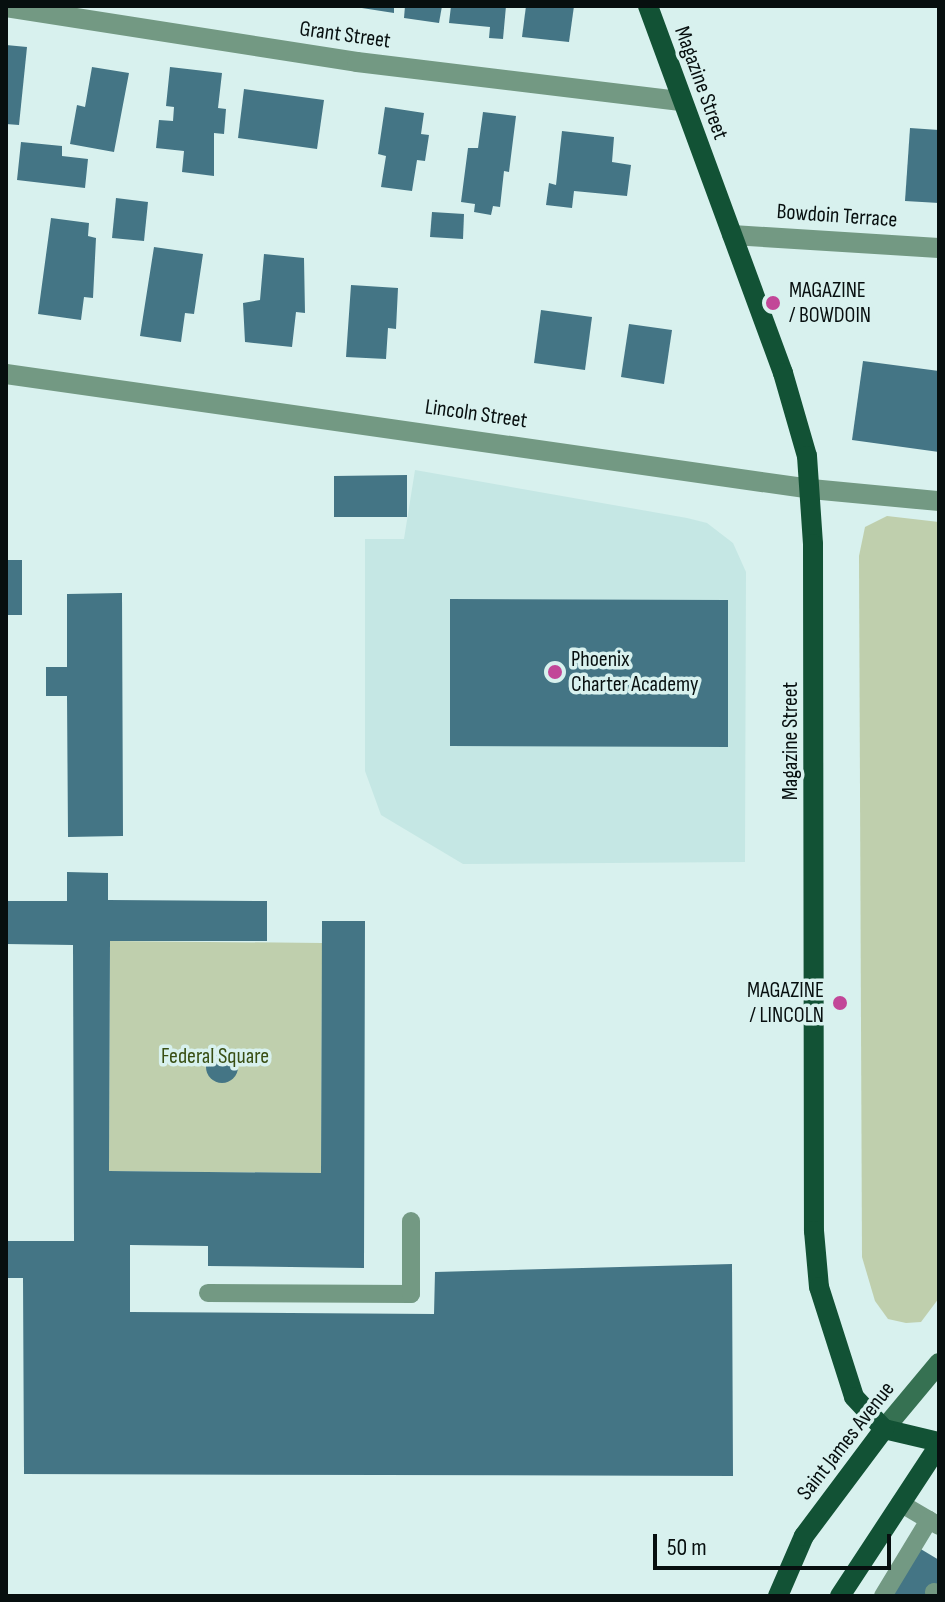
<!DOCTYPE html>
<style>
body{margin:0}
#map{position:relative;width:945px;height:1602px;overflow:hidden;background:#d8f1ee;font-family:"Sofia Sans Condensed",sans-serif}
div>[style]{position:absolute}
.built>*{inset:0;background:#c5e7e4}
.green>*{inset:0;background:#bfcfad}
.building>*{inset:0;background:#447585}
.round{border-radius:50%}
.service>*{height:18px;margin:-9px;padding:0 9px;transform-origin:9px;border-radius:9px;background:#739983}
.minor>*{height:20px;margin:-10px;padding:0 10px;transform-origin:10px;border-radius:10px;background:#739983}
.secondary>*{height:20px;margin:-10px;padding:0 10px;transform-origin:10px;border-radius:10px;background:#367152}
.primary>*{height:20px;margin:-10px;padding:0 10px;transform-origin:10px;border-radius:10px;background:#125235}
.dots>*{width:22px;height:22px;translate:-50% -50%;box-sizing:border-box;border:4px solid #d8f1ee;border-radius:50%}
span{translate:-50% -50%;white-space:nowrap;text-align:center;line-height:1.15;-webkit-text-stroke:7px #d8f1ee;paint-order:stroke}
.street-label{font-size:22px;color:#070f0f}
.poi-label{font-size:22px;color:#070f0f}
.left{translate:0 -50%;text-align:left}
.right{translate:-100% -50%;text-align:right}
.park-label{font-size:22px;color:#384e13}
.frame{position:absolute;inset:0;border:8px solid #070f0f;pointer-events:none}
.scale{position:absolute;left:653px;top:1534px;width:238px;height:36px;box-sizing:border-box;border:4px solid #070f0f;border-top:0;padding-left:10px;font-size:24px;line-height:28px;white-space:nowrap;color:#070f0f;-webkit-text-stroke:6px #d8f1ee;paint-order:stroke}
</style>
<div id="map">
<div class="built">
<i style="clip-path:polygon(415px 470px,687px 518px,707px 523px,733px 543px,746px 572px,745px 862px,463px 864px,381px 815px,365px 771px,365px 539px,404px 539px)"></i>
</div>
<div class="green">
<i style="clip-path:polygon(887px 516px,939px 522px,939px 1298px,921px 1322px,906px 1323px,888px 1319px,875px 1301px,862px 1257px,859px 556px,865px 527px)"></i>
<i style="clip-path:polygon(110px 941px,322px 943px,321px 1173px,109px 1171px)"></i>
</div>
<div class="building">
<i style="clip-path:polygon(349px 6px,394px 6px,394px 13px)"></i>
<i style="clip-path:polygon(405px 6px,442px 6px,439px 23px,404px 18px)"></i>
<i style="clip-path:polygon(451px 6px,506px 6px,503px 39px,489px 38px,490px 27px,449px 23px)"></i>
<i style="clip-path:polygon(526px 6px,574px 6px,569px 42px,522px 37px)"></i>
<i style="clip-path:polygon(6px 45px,27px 47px,19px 125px,6px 124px)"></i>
<i style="clip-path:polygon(92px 67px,129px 73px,114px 152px,70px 144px,77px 105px,85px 107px)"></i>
<i style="clip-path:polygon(170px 67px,222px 73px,218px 108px,226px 109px,224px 134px,214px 133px,214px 176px,182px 172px,184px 151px,156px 148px,159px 120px,173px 121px,174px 107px,166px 106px)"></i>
<i style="clip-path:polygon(244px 89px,324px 100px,317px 149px,238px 138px)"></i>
<i style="clip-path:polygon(385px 107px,424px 113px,421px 134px,429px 135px,425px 161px,417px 160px,412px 191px,381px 187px,386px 156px,378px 154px)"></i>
<i style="clip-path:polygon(483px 112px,516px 116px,509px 172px,504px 171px,500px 207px,493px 206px,491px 215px,474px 212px,475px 204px,461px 202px,468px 148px,478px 148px)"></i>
<i style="clip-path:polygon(910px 128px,939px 130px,939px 203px,905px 201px)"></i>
<i style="clip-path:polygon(562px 131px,614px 137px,612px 162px,631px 165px,627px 196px,574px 191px,572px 208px,546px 205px,549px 183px,556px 185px)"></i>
<i style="clip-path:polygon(21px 142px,62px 146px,62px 156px,88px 159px,85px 188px,17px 180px)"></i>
<i style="clip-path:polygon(116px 198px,148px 202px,144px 241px,112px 238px)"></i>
<i style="clip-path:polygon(432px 212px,464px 214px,463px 239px,430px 237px)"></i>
<i style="clip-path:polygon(51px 218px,89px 223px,88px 236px,96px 238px,93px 298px,84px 297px,81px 320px,38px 314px)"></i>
<i style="clip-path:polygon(154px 247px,203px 254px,194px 314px,185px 313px,181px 342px,140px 336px)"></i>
<i style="clip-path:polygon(264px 254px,304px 258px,305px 313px,296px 312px,292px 347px,245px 342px,243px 303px,260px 300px)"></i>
<i style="clip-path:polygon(351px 285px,398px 288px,396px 329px,388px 328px,386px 359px,346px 357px)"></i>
<i style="clip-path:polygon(541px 310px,592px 317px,585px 370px,534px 363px)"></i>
<i style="clip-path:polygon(629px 324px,672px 330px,664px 384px,621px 377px)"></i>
<i style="clip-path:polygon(863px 361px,939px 371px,939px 452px,852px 440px)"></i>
<i style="clip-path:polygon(407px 475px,407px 517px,334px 517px,334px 476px)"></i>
<i style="clip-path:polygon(6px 560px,22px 560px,22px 615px,6px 615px)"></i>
<i style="clip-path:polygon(122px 593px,123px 836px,68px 837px,67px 696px,46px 696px,46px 667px,67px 667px,67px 594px)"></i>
<i style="clip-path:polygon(450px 599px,728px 600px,728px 747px,450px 746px)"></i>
<i style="clip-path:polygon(67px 872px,108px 873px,108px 900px,267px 901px,267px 941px,110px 941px,109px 1171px,321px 1173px,322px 921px,365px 921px,364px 1268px,208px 1266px,208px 1246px,130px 1245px,130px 1312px,434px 1314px,435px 1272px,732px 1264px,733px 1476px,24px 1474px,23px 1278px,6px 1278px,6px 1241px,74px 1241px,73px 945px,6px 944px,6px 901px,67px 901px)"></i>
<i class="round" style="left:206px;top:1051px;width:32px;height:32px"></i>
<i style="clip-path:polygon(919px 1548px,939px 1560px,939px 1584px,931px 1596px,888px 1596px)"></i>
</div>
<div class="service">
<i style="left:208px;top:1293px;width:203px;rotate:0.3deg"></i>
<i style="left:411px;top:1294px;width:73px;rotate:-90deg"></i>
<i style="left:900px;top:1503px;width:45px;rotate:30.5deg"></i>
<i style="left:934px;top:1592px;width:6px;rotate:31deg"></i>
<i style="left:883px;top:1596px;width:89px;rotate:-58.8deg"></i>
</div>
<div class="minor">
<i style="left:6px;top:7px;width:355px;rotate:8.9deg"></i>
<i style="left:357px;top:62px;width:324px;rotate:6.9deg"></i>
<i style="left:732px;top:235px;width:207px;rotate:3.6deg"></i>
<i style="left:6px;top:374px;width:813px;rotate:8.13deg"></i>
<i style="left:811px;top:489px;width:129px;rotate:5.4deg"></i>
</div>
<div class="secondary">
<i style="left:884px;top:1429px;width:86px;rotate:-50.2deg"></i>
</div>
<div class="primary">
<i style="left:648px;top:6px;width:391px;rotate:69.8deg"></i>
<i style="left:783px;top:373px;width:86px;rotate:73.9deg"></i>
<i style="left:807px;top:456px;width:88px;rotate:86.1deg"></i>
<i style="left:813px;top:544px;width:687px;rotate:89.92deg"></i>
<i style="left:814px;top:1231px;width:56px;rotate:84.9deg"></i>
<i style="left:819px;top:1287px;width:115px;rotate:72.3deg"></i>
<i style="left:854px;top:1397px;width:44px;rotate:46.8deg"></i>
<i style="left:884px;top:1429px;width:57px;rotate:13.3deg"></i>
<i style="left:778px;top:1596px;width:65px;rotate:-66.6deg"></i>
<i style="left:804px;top:1536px;width:134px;rotate:-53.2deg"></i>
<i style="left:840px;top:1596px;width:181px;rotate:-56.7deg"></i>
</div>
<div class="dots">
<i style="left:773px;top:303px;background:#c24798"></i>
<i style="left:555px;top:672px;background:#c24798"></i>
<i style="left:840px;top:1003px;background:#c24798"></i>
</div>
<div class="street-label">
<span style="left:345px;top:35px;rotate:8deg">Grant Street</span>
<span style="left:701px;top:83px;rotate:70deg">Magazine Street</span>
<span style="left:837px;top:216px;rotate:4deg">Bowdoin Terrace</span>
<span style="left:476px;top:414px;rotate:8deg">Lincoln Street</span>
<span style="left:791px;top:741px;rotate:-90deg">Magazine Street</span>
<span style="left:846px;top:1441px;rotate:-52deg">Saint James Avenue</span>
</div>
<div class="poi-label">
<span class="left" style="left:789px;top:303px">MAGAZINE<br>/ BOWDOIN</span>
<span class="left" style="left:571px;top:672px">Phoenix<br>Charter Academy</span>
<span class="right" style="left:824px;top:1003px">MAGAZINE<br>/ LINCOLN</span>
</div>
<div class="park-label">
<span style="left:215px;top:1057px">Federal Square</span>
</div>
<div class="frame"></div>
<div class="scale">50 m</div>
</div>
